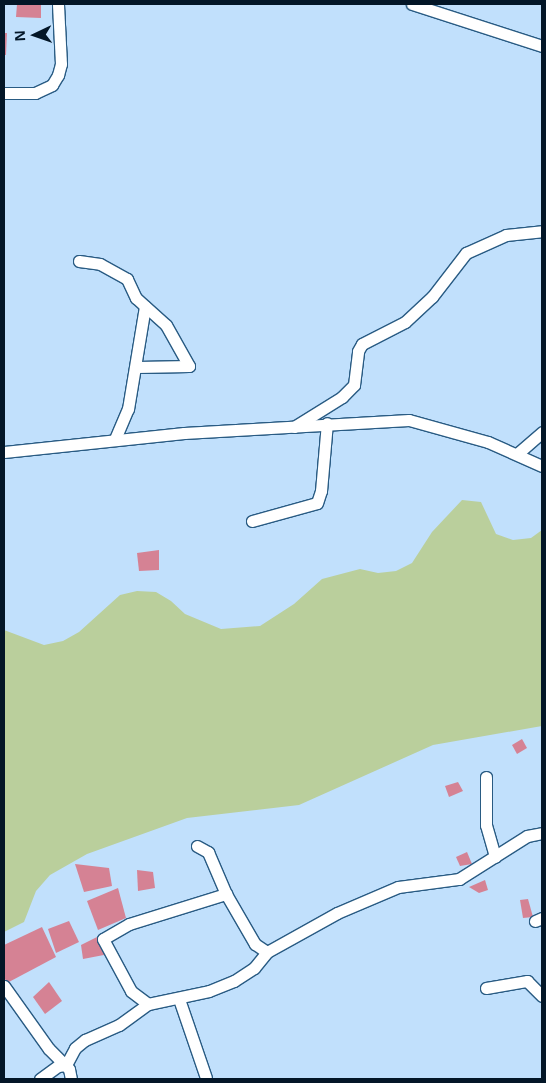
<!DOCTYPE html>
<style>
body{margin:0}
#map{position:relative;width:546px;height:1083px;overflow:hidden;background:#c1e0fc;font-family:"Open Sans",sans-serif}
div>[style]{position:absolute}
.green>*{inset:0;background:#bacf9c}
.building>*{inset:0;background:#d58294}
.roads{filter:drop-shadow(1px 0 #295b83) drop-shadow(-1px 0 #295b83) drop-shadow(0 1px #295b83) drop-shadow(0 -1px #295b83)}
.minor>*{height:11px;margin:-5.5px;padding:0 5.5px;transform-origin:5.5px;border-radius:5.5px;background:#fff}
span{translate:-50% -50%;white-space:nowrap;text-align:center;line-height:1.15;-webkit-text-stroke:4px #c1e0fc;paint-order:stroke}
.frame{position:absolute;inset:0;border:5px solid #031627;pointer-events:none}
.north{position:absolute;left:10px;top:10px;width:50px;height:50px;-webkit-text-stroke:4px #c1e0fc;paint-order:stroke;rotate:267deg;font-size:14px;font-weight:700;line-height:20px;text-align:center;color:#031627}
.north::after{content:'';display:block;margin:auto;width:18px;height:22px;background:#031627;clip-path:polygon(50% 0,100% 100%,50% 72%,0 100%)}
</style>
<div id="map">
<div class="green">
<i style="clip-path:polygon(462px 500px,481px 502px,496px 534px,513px 540px,531px 538px,542px 530px,542px 726px,433px 745px,299px 805px,187px 818px,87px 854px,50px 875px,36px 891px,24px 922px,4px 932px,4px 630px,44px 645px,63px 641px,79px 632px,120px 595px,137px 591px,156px 592px,171px 601px,185px 614px,221px 629px,260px 626px,294px 604px,322px 579px,360px 569px,378px 573px,396px 571px,412px 563px,432px 532px)"></i>
</div>
<div class="building">
<i style="clip-path:polygon(17px 4px,41px 4px,41px 18px,16px 17px)"></i>
<i style="clip-path:polygon(4px 33px,7px 33px,6px 55px,4px 55px)"></i>
<i style="clip-path:polygon(159px 550px,159px 570px,139px 571px,137px 553px)"></i>
<i style="clip-path:polygon(522px 739px,527px 748px,517px 754px,512px 745px)"></i>
<i style="clip-path:polygon(458px 782px,463px 791px,449px 797px,445px 786px)"></i>
<i style="clip-path:polygon(467px 852px,472px 864px,460px 866px,456px 857px)"></i>
<i style="clip-path:polygon(75px 864px,109px 868px,112px 886px,84px 892px)"></i>
<i style="clip-path:polygon(137px 870px,153px 872px,155px 888px,138px 891px)"></i>
<i style="clip-path:polygon(485px 880px,488px 890px,479px 893px,469px 887px)"></i>
<i style="clip-path:polygon(118px 888px,126px 918px,98px 930px,87px 901px)"></i>
<i style="clip-path:polygon(528px 899px,533px 917px,523px 918px,520px 900px)"></i>
<i style="clip-path:polygon(69px 921px,79px 942px,56px 953px,48px 929px)"></i>
<i style="clip-path:polygon(42px 927px,56px 957px,7px 983px,4px 977px,4px 945px)"></i>
<i style="clip-path:polygon(97px 937px,109px 954px,83px 959px,81px 945px)"></i>
<i style="clip-path:polygon(49px 982px,62px 1001px,45px 1014px,33px 997px)"></i>
</div>
<div class="roads">
<div class="minor">
<i style="left:412px;top:4px;width:137px;rotate:17.9deg"></i>
<i style="left:4px;top:93px;width:31px"></i>
<i style="left:35px;top:93px;width:19px;rotate:-25deg"></i>
<i style="left:52px;top:85px;width:12px;rotate:-59deg"></i>
<i style="left:58px;top:75px;width:11px;rotate:-75deg"></i>
<i style="left:61px;top:64px;width:60px;rotate:-92.9deg"></i>
<i style="left:79px;top:261px;width:21px;rotate:8deg"></i>
<i style="left:100px;top:264px;width:31px;rotate:29deg"></i>
<i style="left:127px;top:279px;width:21px;rotate:65deg"></i>
<i style="left:136px;top:298px;width:40px;rotate:42deg"></i>
<i style="left:166px;top:325px;width:47px;rotate:60.7deg"></i>
<i style="left:189px;top:366px;width:52px;rotate:178.9deg"></i>
<i style="left:294px;top:427px;width:57px;rotate:-32deg"></i>
<i style="left:342px;top:397px;width:17px;rotate:-45deg"></i>
<i style="left:354px;top:385px;width:34px;rotate:-83deg"></i>
<i style="left:358px;top:351px;width:8px;rotate:-60deg"></i>
<i style="left:362px;top:344px;width:48px;rotate:-27.1deg"></i>
<i style="left:405px;top:322px;width:37px;rotate:-43deg"></i>
<i style="left:432px;top:297px;width:56px;rotate:-52.3deg"></i>
<i style="left:466px;top:253px;width:44px;rotate:-24.2deg"></i>
<i style="left:506px;top:235px;width:36px;rotate:-6deg"></i>
<i style="left:115px;top:439px;width:33px;rotate:-67deg"></i>
<i style="left:128px;top:409px;width:104px;rotate:-80.6deg"></i>
<i style="left:4px;top:452px;width:181px;rotate:-6deg"></i>
<i style="left:184px;top:433px;width:225px;rotate:-3.3deg"></i>
<i style="left:409px;top:420px;width:82px;rotate:15.6deg"></i>
<i style="left:488px;top:442px;width:59px;rotate:24deg"></i>
<i style="left:517px;top:454px;width:33px;rotate:-41deg"></i>
<i style="left:252px;top:521px;width:67px;rotate:-15.5deg"></i>
<i style="left:317px;top:503px;width:13px;rotate:-72deg"></i>
<i style="left:321px;top:491px;width:68px;rotate:-85deg"></i>
<i style="left:486px;top:777px;width:48px;rotate:90deg"></i>
<i style="left:486px;top:825px;width:33px;rotate:74deg"></i>
<i style="left:197px;top:846px;width:13px;rotate:29deg"></i>
<i style="left:208px;top:852px;width:46px;rotate:66.8deg"></i>
<i style="left:226px;top:894px;width:58px;rotate:59.9deg"></i>
<i style="left:255px;top:944px;width:14px;rotate:34deg"></i>
<i style="left:267px;top:952px;width:80px;rotate:-29.1deg"></i>
<i style="left:337px;top:913px;width:66px;rotate:-23.1deg"></i>
<i style="left:398px;top:887px;width:62px;rotate:-7.5deg"></i>
<i style="left:459px;top:879px;width:80px;rotate:-32.3deg"></i>
<i style="left:527px;top:836px;width:15px;rotate:-11deg"></i>
<i style="left:535px;top:921px;width:8px;rotate:-23deg"></i>
<i style="left:4px;top:986px;width:77px;rotate:54.5deg"></i>
<i style="left:49px;top:1049px;width:28px;rotate:45deg"></i>
<i style="left:69px;top:1069px;width:10px;rotate:79deg"></i>
<i style="left:486px;top:988px;width:42px;rotate:-9.7deg"></i>
<i style="left:527px;top:981px;width:21px;rotate:45deg"></i>
<i style="left:179px;top:999px;width:83px;rotate:71.1deg"></i>
<i style="left:148px;top:1004px;width:21px;rotate:-143deg"></i>
<i style="left:131px;top:991px;width:59px;rotate:-118.3deg"></i>
<i style="left:103px;top:939px;width:30px;rotate:-30deg"></i>
<i style="left:129px;top:924px;width:102px;rotate:-17.2deg"></i>
<i style="left:40px;top:1079px;width:22px;rotate:-36deg"></i>
<i style="left:58px;top:1066px;width:8px;rotate:-7deg"></i>
<i style="left:66px;top:1065px;width:19px;rotate:-62deg"></i>
<i style="left:75px;top:1048px;width:13px;rotate:-39deg"></i>
<i style="left:85px;top:1040px;width:37px;rotate:-24deg"></i>
<i style="left:119px;top:1025px;width:36px;rotate:-36deg"></i>
<i style="left:148px;top:1004px;width:62px;rotate:-12deg"></i>
<i style="left:209px;top:991px;width:27px;rotate:-22deg"></i>
<i style="left:234px;top:981px;width:24px;rotate:-33deg"></i>
<i style="left:254px;top:968px;width:21px;rotate:-51deg"></i>
</div>
</div>
<div class="frame"></div>
<div class="north">N</div>
</div>
